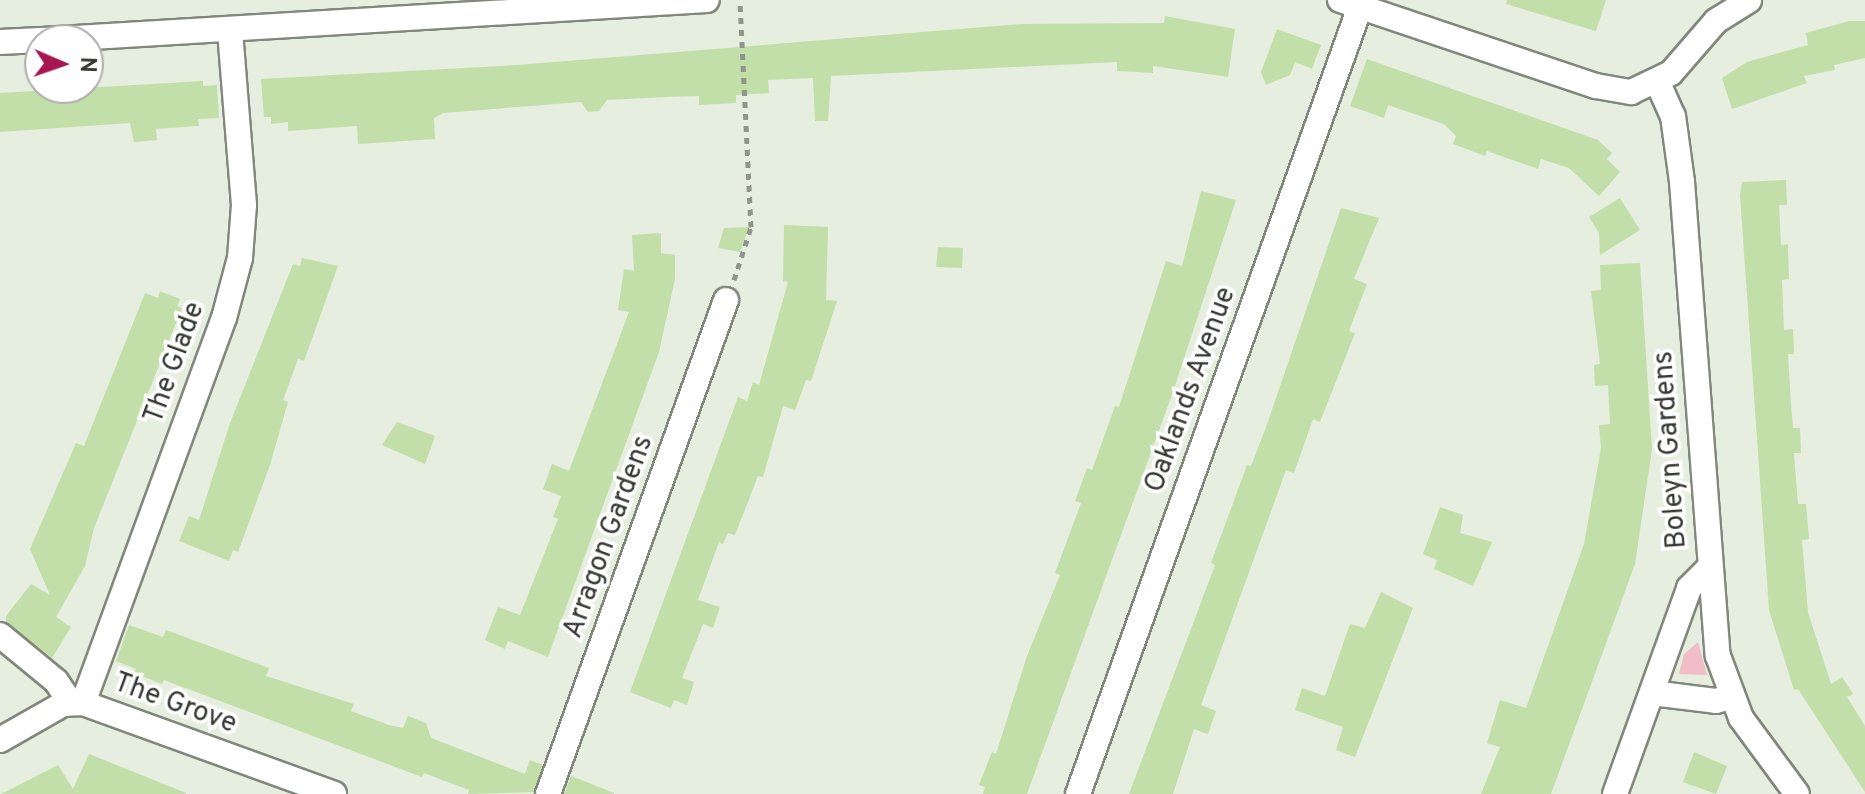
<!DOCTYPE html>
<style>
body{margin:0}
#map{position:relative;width:1865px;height:794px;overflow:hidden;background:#e6eee0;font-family:Overpass,sans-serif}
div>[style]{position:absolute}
.green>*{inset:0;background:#f1bdc9}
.building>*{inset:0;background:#c2dea9}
.path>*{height:5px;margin-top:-2.5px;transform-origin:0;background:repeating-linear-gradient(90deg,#90958b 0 6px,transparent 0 12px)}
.roads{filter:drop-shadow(2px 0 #81887b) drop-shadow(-2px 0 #81887b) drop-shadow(0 2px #81887b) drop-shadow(0 -2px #81887b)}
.street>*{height:24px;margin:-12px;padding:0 12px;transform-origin:12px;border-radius:12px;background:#fff}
span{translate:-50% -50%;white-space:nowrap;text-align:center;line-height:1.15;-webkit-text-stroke:7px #fff;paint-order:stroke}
.street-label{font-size:28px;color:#353832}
.north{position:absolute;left:24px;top:24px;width:80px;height:80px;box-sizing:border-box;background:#fff;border:2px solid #aeafad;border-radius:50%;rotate:92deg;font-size:22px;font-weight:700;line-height:32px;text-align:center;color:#353832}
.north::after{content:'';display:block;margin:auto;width:28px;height:36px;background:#a81652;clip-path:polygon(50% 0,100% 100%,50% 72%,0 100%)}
</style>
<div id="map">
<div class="green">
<i style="clip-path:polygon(1698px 642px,1707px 675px,1679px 674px,1684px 654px)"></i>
</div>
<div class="building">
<i style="clip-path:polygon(1507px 0,1606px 0,1596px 31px,1506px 4px)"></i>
<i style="clip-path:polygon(1165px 16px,1235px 29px,1228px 77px,1153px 66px,1153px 73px,1117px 71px,1117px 62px,831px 76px,828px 121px,815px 121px,813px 78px,768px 80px,769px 93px,736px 95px,736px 103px,699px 105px,699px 96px,665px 97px,607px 100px,599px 111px,588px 112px,581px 102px,443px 113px,434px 118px,435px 139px,358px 144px,357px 126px,288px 131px,288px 122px,271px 124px,271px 117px,264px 117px,261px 79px,517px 65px,1022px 24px,1164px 23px)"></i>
<i style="clip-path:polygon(1849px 21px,1865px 21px,1865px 58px,1834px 65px,1835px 70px,1804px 76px,1807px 83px,1732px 109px,1722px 78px,1747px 62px,1808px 45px,1806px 33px)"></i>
<i style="clip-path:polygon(1277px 29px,1321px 45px,1312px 69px,1295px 62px,1290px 75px,1266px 85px,1261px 72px)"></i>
<i style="clip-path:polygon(1367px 59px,1598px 140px,1612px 153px,1607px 159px,1620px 172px,1599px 196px,1569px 168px,1541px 159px,1538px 169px,1487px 151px,1485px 156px,1453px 144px,1456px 136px,1444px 124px,1388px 105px,1384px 118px,1350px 106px)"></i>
<i style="clip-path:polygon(203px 81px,203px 86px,217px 85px,219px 118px,198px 119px,199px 126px,156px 129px,157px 140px,134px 142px,130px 123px,0 132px,0 93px)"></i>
<i style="clip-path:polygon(1786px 180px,1787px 205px,1779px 205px,1781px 245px,1788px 244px,1789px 279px,1782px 280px,1784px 330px,1793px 329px,1794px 354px,1788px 354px,1791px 404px,1793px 428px,1800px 428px,1801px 453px,1794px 453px,1798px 504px,1806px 504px,1809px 539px,1802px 540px,1808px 612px,1831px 684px,1842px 677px,1853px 694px,1847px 697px,1865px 726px,1865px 792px,1798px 689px,1794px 690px,1769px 610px,1740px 195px,1742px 182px)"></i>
<i style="clip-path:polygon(1201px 191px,1236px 200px,1173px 392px,1027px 794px,983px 794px,985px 787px,979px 785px,992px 752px,996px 754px,1027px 656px,1060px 575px,1055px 573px,1081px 503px,1075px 501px,1087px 468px,1092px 470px,1115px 406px,1119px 407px,1166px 261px,1182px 266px)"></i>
<i style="clip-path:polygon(1620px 198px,1640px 230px,1600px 255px,1599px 233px,1589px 217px)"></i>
<i style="clip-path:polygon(1341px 208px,1379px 218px,1354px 279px,1367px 284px,1349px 331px,1355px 333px,1320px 422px,1313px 419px,1294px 473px,1286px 470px,1201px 705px,1216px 711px,1208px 734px,1194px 729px,1173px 794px,1129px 794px,1215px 565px,1211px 563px,1247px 465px,1251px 466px,1265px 430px)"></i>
<i style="clip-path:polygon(784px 225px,828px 227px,826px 300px,837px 301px,811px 381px,806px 380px,795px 410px,783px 406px,763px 477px,758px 476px,735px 535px,728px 533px,723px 544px,719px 542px,698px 600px,720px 607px,713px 628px,703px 624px,682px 678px,694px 682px,687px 705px,674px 700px,671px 708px,630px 692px,738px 397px,747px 401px,753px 382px,759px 385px,788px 282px,783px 281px)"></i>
<i style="clip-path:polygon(749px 227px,740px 252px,718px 248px,724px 228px)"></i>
<i style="clip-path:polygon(661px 233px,661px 253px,675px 255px,675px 279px,659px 352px,548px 657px,508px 641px,505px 649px,485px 640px,498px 607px,520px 615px,558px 519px,553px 517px,561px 496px,543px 489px,552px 464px,569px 471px,629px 312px,618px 310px,624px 269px,634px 271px,632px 235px)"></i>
<i style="clip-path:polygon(938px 247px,963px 248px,962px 268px,936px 267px)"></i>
<i style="clip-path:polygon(302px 258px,338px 266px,304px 361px,298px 359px,283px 400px,288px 402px,270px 465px,238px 552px,233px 550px,229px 561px,179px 541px,189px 516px,199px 520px,230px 423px,293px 264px,300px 266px)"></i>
<i style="clip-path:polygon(1640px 263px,1652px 449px,1635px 564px,1551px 794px,1481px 794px,1500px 747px,1487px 743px,1500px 700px,1526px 708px,1584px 544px,1601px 448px,1599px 425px,1610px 424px,1608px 385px,1595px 386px,1594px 365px,1600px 364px,1591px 291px,1601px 290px,1600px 265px)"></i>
<i style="clip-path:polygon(160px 291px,180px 299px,177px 306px,182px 308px,94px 528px,85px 566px,56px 617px,71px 627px,52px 658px,6px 622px,6px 616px,31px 584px,50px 595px,30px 549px,76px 443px,84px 446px,145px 293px,158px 298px)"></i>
<i style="clip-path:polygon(397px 422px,435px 436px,425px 464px,382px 445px)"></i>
<i style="clip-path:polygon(1440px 507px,1463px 515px,1460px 533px,1492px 542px,1473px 586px,1434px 569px,1437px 560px,1423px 554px)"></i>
<i style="clip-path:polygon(1381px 592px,1413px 608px,1355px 757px,1336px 750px,1343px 727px,1295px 710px,1302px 688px,1325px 696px,1350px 624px,1365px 628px)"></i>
<i style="clip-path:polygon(129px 625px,163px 637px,166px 630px,269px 668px,266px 676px,354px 704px,351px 711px,389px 725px,403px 728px,408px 716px,426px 723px,431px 738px,525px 774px,530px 760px,543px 765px,534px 792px,468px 794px,469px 790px,424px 773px,422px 777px,164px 680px,162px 684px,134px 673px,136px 669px,116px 661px)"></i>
<i style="clip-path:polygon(1694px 752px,1727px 766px,1716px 794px,1683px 782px)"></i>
<i style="clip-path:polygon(89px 754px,186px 793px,186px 794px,1px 794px,58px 765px,73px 789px)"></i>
<i style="clip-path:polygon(571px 776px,614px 793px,614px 794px,564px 794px)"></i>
</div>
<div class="path">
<i style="left:734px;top:280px;width:56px;rotate:-72.2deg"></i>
<i style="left:751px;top:227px;width:227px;rotate:-92.8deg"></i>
</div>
<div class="roads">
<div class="street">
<i style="left:1340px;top:0;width:270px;rotate:18.6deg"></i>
<i style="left:1596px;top:86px;width:36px;rotate:10deg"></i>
<i style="left:1631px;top:92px;width:44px;rotate:-25.4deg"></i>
<i style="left:1671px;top:73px;width:69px;rotate:-49.1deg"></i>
<i style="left:1716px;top:21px;width:39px;rotate:-32deg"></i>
<i style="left:42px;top:40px;width:666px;rotate:-3.44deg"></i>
<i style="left:0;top:42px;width:40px;rotate:-2.9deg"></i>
<i style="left:1658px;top:83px;width:36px;rotate:66deg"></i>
<i style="left:1673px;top:116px;width:67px;rotate:82.2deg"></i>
<i style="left:1682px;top:182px;width:475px;rotate:85.7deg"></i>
<i style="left:1718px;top:656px;width:66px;rotate:69.6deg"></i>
<i style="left:1741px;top:718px;width:94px;rotate:53.6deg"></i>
<i style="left:0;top:635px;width:72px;rotate:39.4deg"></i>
<i style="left:56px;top:681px;width:25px;rotate:56deg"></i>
<i style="left:1652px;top:693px;width:64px;rotate:7.1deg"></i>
<i style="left:1716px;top:701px;width:15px;rotate:-16deg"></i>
<i style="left:83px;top:703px;width:410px;rotate:-69.9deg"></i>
<i style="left:224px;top:318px;width:62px;rotate:-75.1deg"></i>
<i style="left:240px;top:258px;width:53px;rotate:-85.7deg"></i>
<i style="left:244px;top:205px;width:176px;rotate:-94.6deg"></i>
<i style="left:0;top:740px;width:73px;rotate:-29.7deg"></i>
<i style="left:63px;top:704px;width:20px;rotate:-3deg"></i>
<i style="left:83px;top:703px;width:267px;rotate:19.9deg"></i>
<i style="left:548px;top:794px;width:525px;rotate:-70.18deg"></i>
<i style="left:1078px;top:794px;width:836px;rotate:-70.29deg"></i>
<i style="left:1615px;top:794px;width:219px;rotate:-70.2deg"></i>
<i style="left:1689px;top:588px;width:30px;rotate:-45deg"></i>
</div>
</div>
<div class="street-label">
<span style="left:175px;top:363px;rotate:-70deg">The Glade</span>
<span style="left:1191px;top:390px;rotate:-70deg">Oaklands Avenue</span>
<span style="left:1671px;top:450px;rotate:-94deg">Boleyn Gardens</span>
<span style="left:609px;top:537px;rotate:-70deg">Arragon Gardens</span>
<span style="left:175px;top:704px;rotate:20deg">The Grove</span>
</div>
<div class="north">N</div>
</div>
